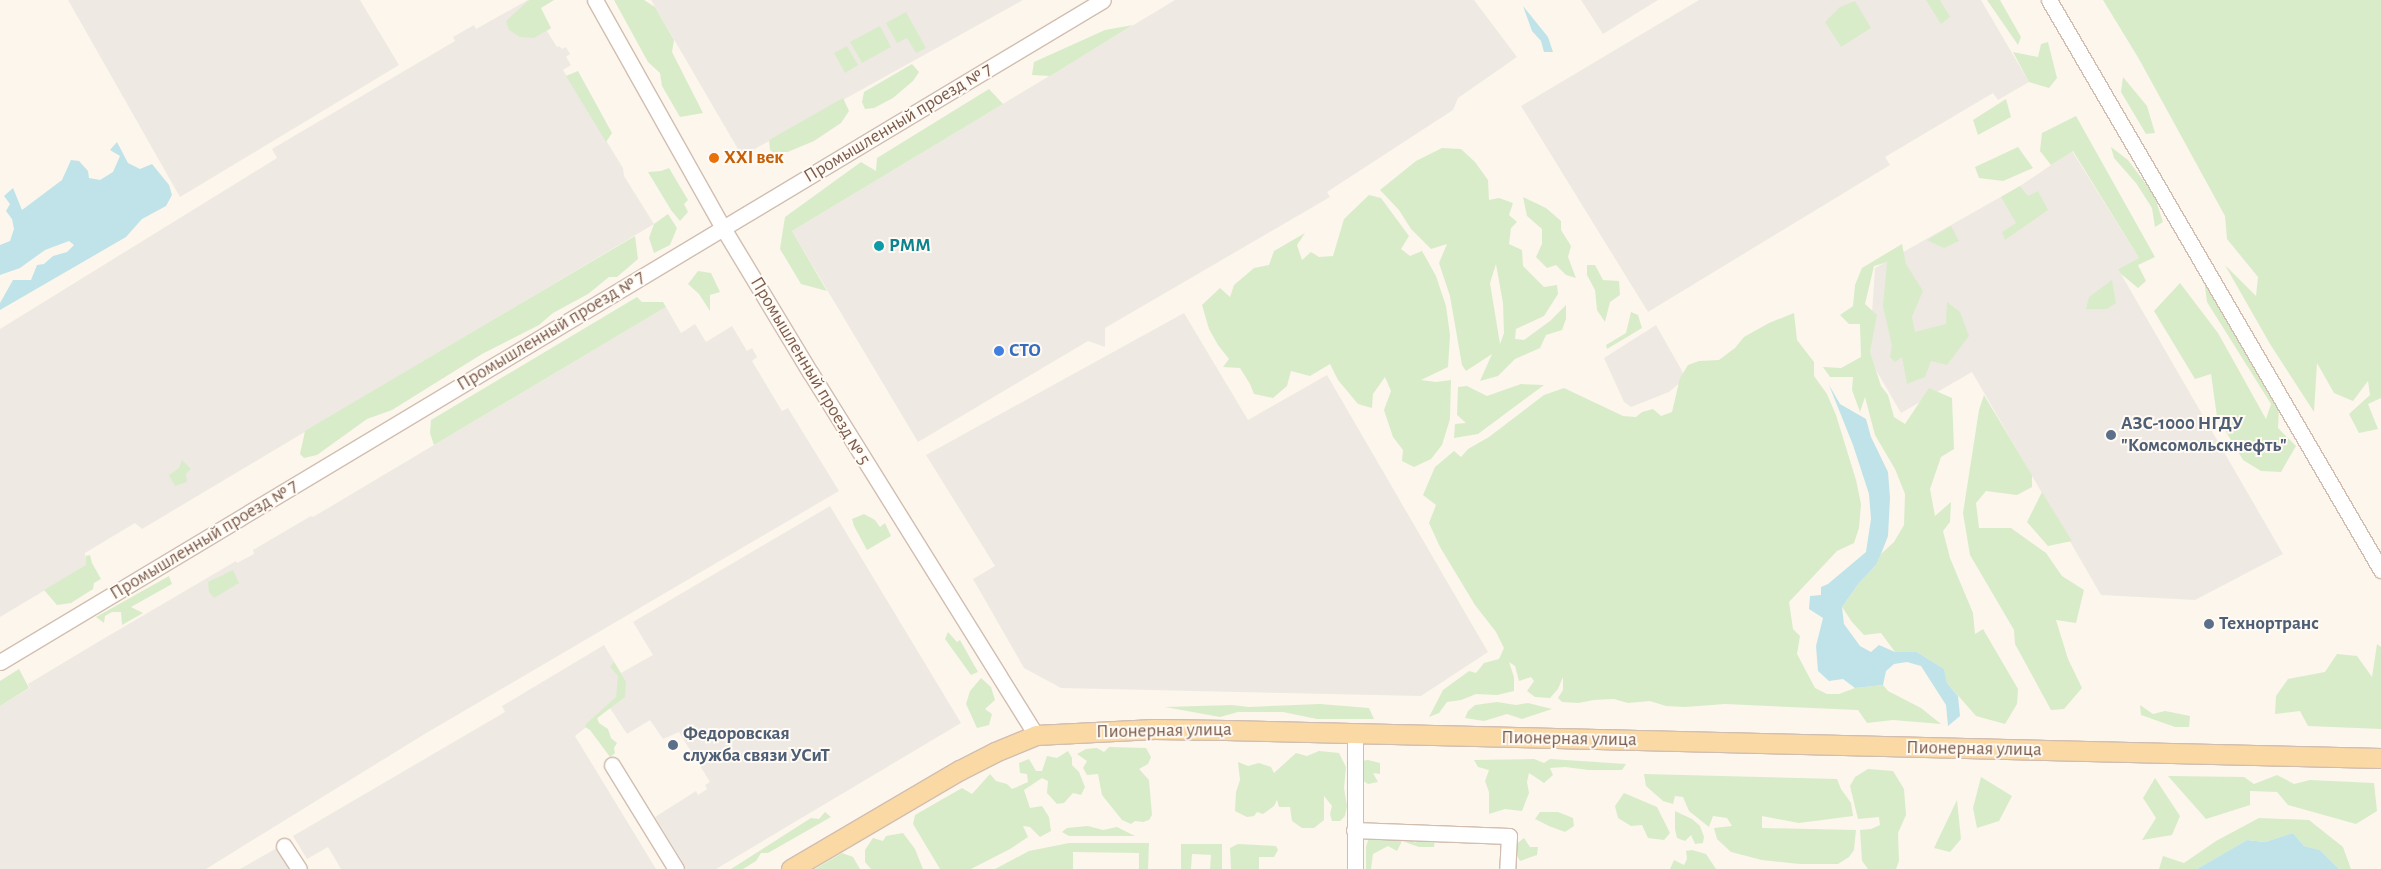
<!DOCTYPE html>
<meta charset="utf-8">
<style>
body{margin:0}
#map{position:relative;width:2381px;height:869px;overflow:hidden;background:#fdf6ec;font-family:"Alegreya Sans",sans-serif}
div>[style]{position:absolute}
.industrial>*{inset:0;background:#efe9e4}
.green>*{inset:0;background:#d8ecc9}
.water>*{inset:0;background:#bfe3e8}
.roads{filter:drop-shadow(1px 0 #d1beb0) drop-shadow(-1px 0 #d1beb0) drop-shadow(0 1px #d1beb0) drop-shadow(0 -1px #d1beb0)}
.minor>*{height:15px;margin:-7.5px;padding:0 7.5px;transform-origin:7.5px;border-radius:7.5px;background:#fff}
.major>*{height:19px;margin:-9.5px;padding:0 9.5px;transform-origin:9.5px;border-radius:9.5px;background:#fbd9a5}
.dots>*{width:14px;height:14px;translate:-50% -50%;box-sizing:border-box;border:2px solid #fffaf3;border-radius:50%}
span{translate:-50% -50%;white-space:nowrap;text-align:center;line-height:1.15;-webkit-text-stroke:4px #fffaf3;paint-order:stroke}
.street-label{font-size:19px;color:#7a5c4d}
.food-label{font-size:19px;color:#c56008;font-weight:700}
.left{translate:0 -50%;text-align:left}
.culture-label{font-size:19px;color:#0d838f;font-weight:700}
.shop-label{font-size:19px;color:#366cbe;font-weight:700}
.service-label{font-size:19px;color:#4e5e75;font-weight:700}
</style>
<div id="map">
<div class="industrial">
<i style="clip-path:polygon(68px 0,360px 0,399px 65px,180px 197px)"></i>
<i style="clip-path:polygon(528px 0,551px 28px,547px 31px,557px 47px,559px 46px,562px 49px,566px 47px,570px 54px,566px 57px,571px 65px,563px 70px,623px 168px,624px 176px,654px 224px,142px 529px,135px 523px,85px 553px,87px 565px,0 617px,0 329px,277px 158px,272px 149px,455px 41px,453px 37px,474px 25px,476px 29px)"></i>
<i style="clip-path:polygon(651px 0,1023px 0,742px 156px)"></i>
<i style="clip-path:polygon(1175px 0,1474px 0,1517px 57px,1458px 98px,1453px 110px,1327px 192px,1330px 197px,1105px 328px,1105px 347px,1088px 341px,918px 442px,792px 231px)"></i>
<i style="clip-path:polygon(1581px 0,1658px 0,1603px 34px)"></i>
<i style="clip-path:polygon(1699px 0,1981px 0,2029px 82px,1998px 100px,1993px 93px,1885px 157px,1890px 165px,1648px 312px,1521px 106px)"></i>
<i style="clip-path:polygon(2072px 151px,2139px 258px,2118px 269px,2121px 274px,2283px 554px,2195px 600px,2101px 595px,1972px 372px,1901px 413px,1869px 358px,1875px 268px,2020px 186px)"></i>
<i style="clip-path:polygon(666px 307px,681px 333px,695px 324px,706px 342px,732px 326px,747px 351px,752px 348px,757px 357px,752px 361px,782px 411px,788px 408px,839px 491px,423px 735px,206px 869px,0 869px,0 706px,30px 688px,28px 684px,98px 642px,236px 561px,237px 563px,254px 554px,253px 550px,311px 516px,313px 517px)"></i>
<i style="clip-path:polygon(1184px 313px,1248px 420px,1327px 375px,1488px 652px,1421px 696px,1061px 688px,1024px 668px,973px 579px,995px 566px,926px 455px)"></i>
<i style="clip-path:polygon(1656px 325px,1686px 378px,1669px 392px,1631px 407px,1624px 402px,1604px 358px)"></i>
<i style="clip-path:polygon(830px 506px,961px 723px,716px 869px,687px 869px,655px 817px,696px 791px,698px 795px,707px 789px,705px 785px,710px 782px,679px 732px,663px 739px,650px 720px,627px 734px,610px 708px,575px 736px,656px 869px,341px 869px,328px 847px,307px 859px,293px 836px,505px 712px,502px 706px,604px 645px,621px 673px,653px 655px,633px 622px)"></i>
<i style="clip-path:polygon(277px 848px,289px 869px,240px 869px)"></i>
</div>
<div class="green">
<i style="clip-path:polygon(529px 0,554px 0,541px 8px,551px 28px,534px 38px,520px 37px,509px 30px,506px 21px)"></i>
<i style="clip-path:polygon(614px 0,644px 0,655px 7px,674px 40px,672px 52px,703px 113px,680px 117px,662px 86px,660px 73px,648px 62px)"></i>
<i style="clip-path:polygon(1926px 0,1940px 0,1950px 17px,1941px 24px)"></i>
<i style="clip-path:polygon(1987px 0,2000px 0,2021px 37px,2018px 45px)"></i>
<i style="clip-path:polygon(2103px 0,2381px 0,2381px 398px,2368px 404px,2378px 429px,2359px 433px,2349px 414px,2370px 395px,2368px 381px,2353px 401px,2334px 393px,2317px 363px,2314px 412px,2270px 344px,2225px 265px,2256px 296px,2258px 277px,2227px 239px,2225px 216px,2139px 59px)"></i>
<i style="clip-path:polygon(1855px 1px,1871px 28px,1841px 47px,1825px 22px,1840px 7px)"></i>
<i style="clip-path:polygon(906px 12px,926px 48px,916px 53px,907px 38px,897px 43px,886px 23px)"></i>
<i style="clip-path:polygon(1133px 25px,1050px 76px,1032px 75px,1034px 62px,1105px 30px)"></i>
<i style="clip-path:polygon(880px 26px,891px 47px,862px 63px,850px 42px)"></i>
<i style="clip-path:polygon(2048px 42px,2057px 78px,2049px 88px,2029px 82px,2013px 52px,2038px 57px,2041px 44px)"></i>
<i style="clip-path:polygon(847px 46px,858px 65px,845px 73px,834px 53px)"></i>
<i style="clip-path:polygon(912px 64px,919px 72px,913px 81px,893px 98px,874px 108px,865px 109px,862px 102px,864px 92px)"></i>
<i style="clip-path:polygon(578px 71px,612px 133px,606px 142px,566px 76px)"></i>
<i style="clip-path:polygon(2123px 77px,2147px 106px,2155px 133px,2146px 134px,2121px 92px)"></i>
<i style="clip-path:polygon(989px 89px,1003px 104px,792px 231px,827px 291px,801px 284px,780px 249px,785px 217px,861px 162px,876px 171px,877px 158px)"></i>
<i style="clip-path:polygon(843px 98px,849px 111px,841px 123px,814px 141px,778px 156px,770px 150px,769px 140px)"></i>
<i style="clip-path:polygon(2006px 99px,2011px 117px,1978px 135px,1973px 120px)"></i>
<i style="clip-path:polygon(2076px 116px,2155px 257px,2138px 265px,2146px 281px,2138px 288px,2121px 274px,2118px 269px,2139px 258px,2073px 151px,2051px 165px,2040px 151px,2042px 133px)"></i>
<i style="clip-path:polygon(2018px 147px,2033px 168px,2003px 181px,1979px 178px,1975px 167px)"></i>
<i style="clip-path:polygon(2111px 147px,2128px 160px,2154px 195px,2163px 222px,2155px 227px,2152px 208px,2136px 183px,2114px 158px)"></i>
<i style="clip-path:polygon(evenodd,1442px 148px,1461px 149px,1475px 162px,1488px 180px,1489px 200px,1499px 198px,1513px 203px,1509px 215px,1517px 222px,1511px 228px,1509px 244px,1522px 250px,1523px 266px,1544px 287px,1557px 285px,1558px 294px,1544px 316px,1516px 329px,1515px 339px,1524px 340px,1550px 321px,1566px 305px,1566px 319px,1562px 330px,1546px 335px,1540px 348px,1515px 359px,1498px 376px,1480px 381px,1492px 354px,1466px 371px,1462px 365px,1450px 296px,1439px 263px,1447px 244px,1431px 249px,1411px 229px,1399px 210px,1380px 190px,1416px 161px,1442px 148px,1496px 264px,1503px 303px,1504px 333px,1500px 344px,1490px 283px,1496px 264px)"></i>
<i style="clip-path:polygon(669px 168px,688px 200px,684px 204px,688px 212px,680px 221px,671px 210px,648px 172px,661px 171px)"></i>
<i style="clip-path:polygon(2020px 186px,2028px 196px,2038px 191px,2048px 210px,2005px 240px,2002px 232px,2016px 223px,2001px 197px)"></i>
<i style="clip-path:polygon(1369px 195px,1381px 198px,1409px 236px,1401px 249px,1410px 256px,1422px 251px,1436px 276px,1446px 306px,1450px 335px,1448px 367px,1421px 380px,1436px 382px,1451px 380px,1450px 419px,1442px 445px,1431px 459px,1414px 467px,1402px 461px,1403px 450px,1393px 437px,1384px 410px,1391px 391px,1385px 377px,1373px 394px,1372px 408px,1358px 404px,1338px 380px,1330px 364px,1310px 376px,1291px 371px,1287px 386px,1273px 398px,1254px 394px,1250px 384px,1240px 368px,1223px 367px,1229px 359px,1218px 345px,1209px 329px,1202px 305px,1220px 288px,1230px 297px,1234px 285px,1254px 268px,1269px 265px,1274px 251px,1305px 233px,1297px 245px,1302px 260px,1311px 252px,1319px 257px,1333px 256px,1344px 219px)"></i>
<i style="clip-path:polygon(1523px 197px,1546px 208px,1561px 221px,1561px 230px,1571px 246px,1568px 257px,1576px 278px,1566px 275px,1556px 265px,1547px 268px,1536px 257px,1542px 244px,1542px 229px,1527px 216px)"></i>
<i style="clip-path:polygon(668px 214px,677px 228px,670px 245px,654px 253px,649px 238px,654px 224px)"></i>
<i style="clip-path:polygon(1951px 226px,1959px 241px,1944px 248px,1927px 240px)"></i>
<i style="clip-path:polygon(635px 236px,638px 259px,617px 277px,609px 277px,588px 294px,553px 313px,539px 325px,482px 354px,392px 410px,367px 419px,317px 455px,304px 458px,300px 454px,305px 431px)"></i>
<i style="clip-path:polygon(1902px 244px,1906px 264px,1923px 291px,1912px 317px,1915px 332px,1946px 324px,1947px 302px,1960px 312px,1969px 336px,1947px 365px,1931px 361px,1925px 377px,1907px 384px,1902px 357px,1895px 362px,1890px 357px,1892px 346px,1883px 306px,1887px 262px,1874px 266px,1865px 304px,1877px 315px,1870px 352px,1881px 386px,1888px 395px,1894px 417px,1905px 424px,1929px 388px,1952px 398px,1954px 449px,1941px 457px,1930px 489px,1935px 516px,1951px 502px,1950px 522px,1943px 531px,1950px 558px,1973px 613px,1975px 634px,1983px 629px,2018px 689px,2017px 704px,2005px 724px,1976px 716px,1947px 683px,1944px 669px,1917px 652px,1895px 652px,1881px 633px,1864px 635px,1852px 622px,1842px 607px,1859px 583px,1876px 565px,1881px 554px,1894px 542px,1904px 525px,1905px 494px,1895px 469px,1875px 435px,1865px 397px,1860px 412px,1852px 390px,1853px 377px,1830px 377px,1823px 367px,1841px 368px,1861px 357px,1860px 324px,1849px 324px,1840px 315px,1853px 306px,1855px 285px,1862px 268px)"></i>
<i style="clip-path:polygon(1587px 265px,1595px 265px,1603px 280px,1619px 281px,1620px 295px,1610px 302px,1605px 322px,1597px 310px,1595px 290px,1587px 275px)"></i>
<i style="clip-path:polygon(698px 271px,711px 273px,720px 292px,710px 295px,710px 311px,699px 294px,688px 284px)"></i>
<i style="clip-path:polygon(2204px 279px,2279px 408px,2278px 428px,2296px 446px,2281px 472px,2261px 471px,2243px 460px,2217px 417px,2211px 374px,2195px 379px,2154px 311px,2180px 283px,2218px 333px,2266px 419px,2271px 404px,2207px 302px)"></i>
<i style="clip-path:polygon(2112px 280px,2116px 303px,2107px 309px,2086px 309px,2089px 297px)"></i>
<i style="clip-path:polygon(637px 297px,642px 302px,663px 302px,666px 307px,434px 445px,430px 433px,431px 420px)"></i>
<i style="clip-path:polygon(1631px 312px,1638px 315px,1642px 328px,1607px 349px,1606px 345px,1626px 333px)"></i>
<i style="clip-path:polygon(1794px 313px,1797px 340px,1814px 362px,1814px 376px,1827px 394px,1836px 415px,1856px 480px,1861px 504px,1859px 528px,1854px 543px,1837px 551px,1789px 602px,1793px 629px,1800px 636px,1797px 654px,1815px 688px,1827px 694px,1839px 694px,1855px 688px,1883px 685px,1888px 691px,1921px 708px,1941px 724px,1893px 720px,1867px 723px,1858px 710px,1725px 704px,1685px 707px,1666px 706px,1650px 701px,1628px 703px,1614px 699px,1594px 700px,1578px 703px,1562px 702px,1558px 698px,1563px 690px,1563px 677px,1558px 689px,1550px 698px,1535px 697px,1527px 691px,1534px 681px,1531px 677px,1519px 681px,1515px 666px,1509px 662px,1514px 677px,1514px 691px,1497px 695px,1476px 694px,1461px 700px,1447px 702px,1439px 713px,1429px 717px,1443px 690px,1469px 671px,1476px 673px,1484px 663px,1499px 659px,1504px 648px,1496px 632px,1475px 605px,1440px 547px,1429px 523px,1436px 505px,1423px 495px,1435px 467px,1454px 451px,1461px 457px,1468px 449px,1489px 437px,1544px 395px,1564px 388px,1623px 416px,1636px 417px,1642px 412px,1653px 409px,1661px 416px,1672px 412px,1680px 378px,1688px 365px,1699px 361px,1719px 360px,1735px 348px,1744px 337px,1769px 323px)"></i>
<i style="clip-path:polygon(1521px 384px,1544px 385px,1478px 434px,1454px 438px,1455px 424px,1466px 423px,1457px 415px,1458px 387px,1467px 386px,1487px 396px)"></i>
<i style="clip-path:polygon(1984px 395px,2032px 475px,2032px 487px,2017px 495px,1986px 491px,1976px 503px,1979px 528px,2011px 528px,2046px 553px,2062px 576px,2084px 590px,2076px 623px,2056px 620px,2068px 659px,2082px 688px,2064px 709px,2051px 710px,2015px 644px,2014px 630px,1970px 555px,1963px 513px,1979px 410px)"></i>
<i style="clip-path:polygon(182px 460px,191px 469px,186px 474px,187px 482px,175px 486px,169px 475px,179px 468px)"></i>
<i style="clip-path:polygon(2042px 492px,2072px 541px,2048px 546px,2027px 522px)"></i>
<i style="clip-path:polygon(864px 514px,875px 520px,880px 527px,885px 523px,891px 536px,867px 550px,854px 526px,852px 519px)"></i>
<i style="clip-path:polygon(90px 555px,92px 563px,101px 579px,94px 583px,93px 589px,71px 603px,57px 605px,44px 590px,86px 565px,86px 556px)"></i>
<i style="clip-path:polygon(233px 570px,239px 583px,214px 598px,209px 592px,208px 582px)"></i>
<i style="clip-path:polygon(169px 576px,172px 584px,131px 607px,143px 613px,122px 625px,121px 612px,112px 612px,105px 616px,104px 623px,96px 617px)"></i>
<i style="clip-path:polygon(948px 632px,957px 642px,960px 640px,978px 672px,971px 675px,945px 639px)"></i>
<i style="clip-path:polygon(2377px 644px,2381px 647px,2381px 729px,2308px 726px,2300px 711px,2275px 714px,2276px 696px,2288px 679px,2325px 672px,2337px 654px,2357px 656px,2372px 677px)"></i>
<i style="clip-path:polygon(614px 662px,626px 682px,625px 697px,597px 718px,599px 723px,608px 729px,611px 738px,617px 743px,614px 748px,615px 753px,610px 757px,590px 730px,585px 727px,586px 724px,616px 697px,618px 676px,610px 667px)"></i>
<i style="clip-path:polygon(19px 669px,29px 688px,0 706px,0 681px)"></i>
<i style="clip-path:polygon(981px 678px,991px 687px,995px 700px,985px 709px,992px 714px,989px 725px,977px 728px,966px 704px,970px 691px)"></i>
<i style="clip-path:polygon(1497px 702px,1516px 705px,1528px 703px,1552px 709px,1522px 719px,1507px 714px,1484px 721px,1465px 718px,1468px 711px,1475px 705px)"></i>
<i style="clip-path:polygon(1320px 704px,1369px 708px,1374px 719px,1317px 719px,1283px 712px,1238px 712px,1220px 717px,1165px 707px,1232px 705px,1249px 707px)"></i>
<i style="clip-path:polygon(2140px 705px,2153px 714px,2165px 711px,2190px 716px,2189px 727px,2175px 727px,2141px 715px)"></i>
<i style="clip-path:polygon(1109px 747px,1146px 748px,1151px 757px,1148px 764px,1139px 769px,1149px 780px,1152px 815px,1149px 820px,1143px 822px,1135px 821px,1131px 824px,1122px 820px,1102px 795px,1098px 774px,1087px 775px,1083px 768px,1087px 761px,1077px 754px,1086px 749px,1097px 748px,1104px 752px)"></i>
<i style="clip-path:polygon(1068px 751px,1072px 758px,1072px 765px,1079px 772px,1085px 787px,1081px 795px,1073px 793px,1064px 803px,1057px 804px,1047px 793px,1048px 781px,1042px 778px,1024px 790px,1030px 808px,1042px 806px,1049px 817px,1051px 831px,1040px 837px,1030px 827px,1023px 826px,1028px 837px,1010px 849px,971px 869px,940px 869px,913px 824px,915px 815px,962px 788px,972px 794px,990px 774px,996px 781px,1007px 784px,1012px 789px,1028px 782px,1027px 774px,1020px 773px,1019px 763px,1029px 759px,1036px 771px,1042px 771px,1047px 756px,1057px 758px)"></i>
<i style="clip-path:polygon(1319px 751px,1339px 753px,1346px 767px,1344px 788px,1347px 806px,1345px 816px,1340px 821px,1332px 821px,1330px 814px,1332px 806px,1324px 796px,1324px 820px,1314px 828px,1302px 828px,1292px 821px,1290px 807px,1279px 807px,1277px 800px,1274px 806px,1263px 814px,1257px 812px,1254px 816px,1247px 817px,1235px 811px,1236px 792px,1240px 780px,1238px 762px,1248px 766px,1259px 763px,1271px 767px,1274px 773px,1296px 753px,1307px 756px)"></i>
<i style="clip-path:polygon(1534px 759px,1544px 763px,1550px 759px,1626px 764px,1622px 770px,1589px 770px,1565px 767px,1550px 768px,1553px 775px,1544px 783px,1529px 773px,1527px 782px,1529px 793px,1522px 811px,1505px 809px,1489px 814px,1489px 792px,1485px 781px,1489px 770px,1478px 767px,1474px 760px)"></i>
<i style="clip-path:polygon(1368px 760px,1380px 763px,1380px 774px,1373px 773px,1378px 782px,1368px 784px,1362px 780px,1360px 761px)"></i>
<i style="clip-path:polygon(1868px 769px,1893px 771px,1904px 789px,1906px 815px,1898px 833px,1899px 861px,1896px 869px,1868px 869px,1862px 861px,1860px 830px,1871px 829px,1880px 825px,1879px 817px,1858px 819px,1850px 786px,1855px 777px)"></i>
<i style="clip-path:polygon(1644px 774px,1837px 779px,1841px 789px,1851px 803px,1853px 816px,1799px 823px,1762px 816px,1762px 828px,1856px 830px,1854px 850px,1849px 857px,1838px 864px,1800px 864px,1762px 860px,1731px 852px,1717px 839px,1714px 828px,1732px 826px,1727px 818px,1713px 816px,1709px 827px,1689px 811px,1683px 797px,1675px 796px,1673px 804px,1663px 801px,1646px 786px)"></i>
<i style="clip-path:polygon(2277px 775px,2294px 784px,2310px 780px,2374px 783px,2377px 811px,2356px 824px,2288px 805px,2277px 792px,2250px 791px,2250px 805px,2206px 819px,2168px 776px,2244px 777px,2254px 784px)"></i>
<i style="clip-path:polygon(1981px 777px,2012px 796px,1999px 821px,1977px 828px,1973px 808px)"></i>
<i style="clip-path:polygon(2155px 778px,2180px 816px,2172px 835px,2142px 840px,2156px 818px,2143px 798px)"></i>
<i style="clip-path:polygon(1624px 793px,1657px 807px,1670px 833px,1664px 840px,1648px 838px,1642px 825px,1631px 826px,1618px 818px,1615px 806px)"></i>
<i style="clip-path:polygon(1957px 800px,1961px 839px,1950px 852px,1934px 848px)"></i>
<i style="clip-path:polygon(1675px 811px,1692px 819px,1700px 826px,1704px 837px,1703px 843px,1695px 844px,1691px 835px,1685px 841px,1677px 838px,1675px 829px)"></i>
<i style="clip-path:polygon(825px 812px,831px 817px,768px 853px,761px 853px,756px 861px,743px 869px,731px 869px,811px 818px,819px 819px)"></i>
<i style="clip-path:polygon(1540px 812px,1558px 812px,1573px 818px,1574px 826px,1565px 832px,1549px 826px,1535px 819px)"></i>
<i style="clip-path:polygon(2259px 818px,2309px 820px,2343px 847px,2351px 869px,2339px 869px,2320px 850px,2304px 846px,2293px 833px,2265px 842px,2247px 840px,2197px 869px,2159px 869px,2163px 856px,2184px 863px,2216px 841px)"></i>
<i style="clip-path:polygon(1088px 826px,1103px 830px,1117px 827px,1135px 836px,1069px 836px,1062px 832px,1067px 828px)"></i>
<i style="clip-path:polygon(903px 833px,915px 849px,923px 869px,871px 869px,865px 862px,865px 850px,873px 838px,883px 841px,886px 836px)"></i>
<i style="clip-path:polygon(1406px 836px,1415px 843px,1420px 837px,1435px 838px,1434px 847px,1419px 847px,1402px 841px,1397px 851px,1388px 846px,1373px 854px,1371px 869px,1366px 869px,1366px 847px,1369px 837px)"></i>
<i style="clip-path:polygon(1524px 838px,1530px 847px,1538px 847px,1537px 855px,1520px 861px,1515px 853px,1515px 845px)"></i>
<i style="clip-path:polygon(1069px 843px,1149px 843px,1148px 869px,1139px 869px,1139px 853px,1073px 852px,1073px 869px,995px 869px,1029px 851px)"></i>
<i style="clip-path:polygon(1181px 844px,1222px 844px,1222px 869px,1210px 869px,1211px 855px,1192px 854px,1191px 869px,1181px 869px)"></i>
<i style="clip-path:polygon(1238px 844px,1276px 846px,1278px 850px,1274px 857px,1259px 857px,1259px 869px,1231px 869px,1230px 848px)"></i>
<i style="clip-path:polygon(1692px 850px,1706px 854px,1716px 869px,1670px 869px,1674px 860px,1684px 865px,1687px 859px,1686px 851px)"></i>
<i style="clip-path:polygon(842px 853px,853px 857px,860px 869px,815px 869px)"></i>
</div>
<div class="water">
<i style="clip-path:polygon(1523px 6px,1548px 37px,1553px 52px,1544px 52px,1541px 41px,1532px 31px)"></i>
<i style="clip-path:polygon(117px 142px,128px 163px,140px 169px,152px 164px,169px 185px,172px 195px,166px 206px,142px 219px,126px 237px,0 310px,0 303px,13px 280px,31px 280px,37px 265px,44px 264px,53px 256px,67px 252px,74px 245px,69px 241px,45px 250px,20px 268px,0 275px,0 245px,10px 241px,14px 229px,12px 219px,6px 211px,10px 204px,4px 196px,13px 188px,22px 210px,62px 180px,71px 160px,79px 161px,88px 171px,89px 178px,100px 180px,113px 172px,120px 156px,110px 150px)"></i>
<i style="clip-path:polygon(1829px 385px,1840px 404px,1866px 419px,1871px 437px,1888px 472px,1890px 498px,1888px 536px,1881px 554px,1876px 565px,1859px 583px,1842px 607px,1844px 624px,1860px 646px,1871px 652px,1879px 645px,1895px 652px,1917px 652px,1944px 669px,1947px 683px,1958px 696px,1960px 716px,1948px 726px,1946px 705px,1921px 666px,1907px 662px,1894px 664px,1886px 671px,1883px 685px,1855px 688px,1843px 679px,1829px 681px,1818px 671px,1816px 646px,1823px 618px,1809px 609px,1810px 596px,1821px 595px,1821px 587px,1828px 584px,1866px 552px,1871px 519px,1869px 494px,1853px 445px)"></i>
<i style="clip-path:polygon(2293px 833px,2304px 846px,2320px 850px,2339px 869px,2197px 869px,2247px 840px,2265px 842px)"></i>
</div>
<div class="roads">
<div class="minor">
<i style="left:595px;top:0;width:261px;rotate:60.7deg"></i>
<i style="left:723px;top:228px;width:168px;rotate:58.9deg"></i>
<i style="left:810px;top:372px;width:428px;rotate:58.1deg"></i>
<i style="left:2049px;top:0;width:660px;rotate:59.78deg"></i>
<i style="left:0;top:662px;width:1286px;rotate:-30.97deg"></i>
<i style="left:612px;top:765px;width:122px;rotate:58.4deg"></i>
<i style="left:1354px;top:830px;width:155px;rotate:2.2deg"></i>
<i style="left:1509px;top:836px;width:33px;rotate:93deg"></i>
<i style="left:284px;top:846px;width:27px;rotate:57deg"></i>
<i style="left:1355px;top:869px;width:136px;rotate:-90deg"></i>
</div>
<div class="major">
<i style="left:791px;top:869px;width:196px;rotate:-30.4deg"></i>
<i style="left:960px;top:770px;width:39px;rotate:-27deg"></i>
<i style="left:995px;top:752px;width:44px;rotate:-22.5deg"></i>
<i style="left:1036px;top:735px;width:118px;rotate:-2.9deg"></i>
<i style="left:1154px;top:729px;width:72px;rotate:0.8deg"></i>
<i style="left:1226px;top:730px;width:1155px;rotate:1.39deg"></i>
</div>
</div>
<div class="dots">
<i style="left:714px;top:158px;background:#e8710a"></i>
<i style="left:879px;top:246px;background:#0f9aa8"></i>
<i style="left:999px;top:351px;background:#3f7fe0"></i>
<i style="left:2111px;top:435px;background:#5c6f8a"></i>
<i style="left:2209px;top:624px;background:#5c6f8a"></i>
<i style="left:673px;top:745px;background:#5c6f8a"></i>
</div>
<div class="street-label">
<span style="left:898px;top:123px;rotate:-31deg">Промышленный проезд № 7</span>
<span style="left:551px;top:331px;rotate:-31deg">Промышленный проезд № 7</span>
<span style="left:810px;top:371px;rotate:59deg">Промышленный проезд № 5</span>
<span style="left:204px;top:540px;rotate:-31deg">Промышленный проезд № 7</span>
<span style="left:1164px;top:731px;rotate:-1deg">Пионерная улица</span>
<span style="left:1569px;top:739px;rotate:1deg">Пионерная улица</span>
<span style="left:1974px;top:749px;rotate:1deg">Пионерная улица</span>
</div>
<div class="food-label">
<span class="left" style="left:724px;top:158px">XXI век</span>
</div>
<div class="culture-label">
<span class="left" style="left:889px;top:246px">РММ</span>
</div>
<div class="shop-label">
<span class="left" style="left:1009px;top:351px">СТО</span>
</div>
<div class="service-label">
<span class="left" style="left:2121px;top:435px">АЗС-1000 НГДУ<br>"Комсомольскнефть"</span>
<span class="left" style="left:2219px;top:624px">Технортранс</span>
<span class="left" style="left:683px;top:745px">Федоровская<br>служба связи УСиТ</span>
</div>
</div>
